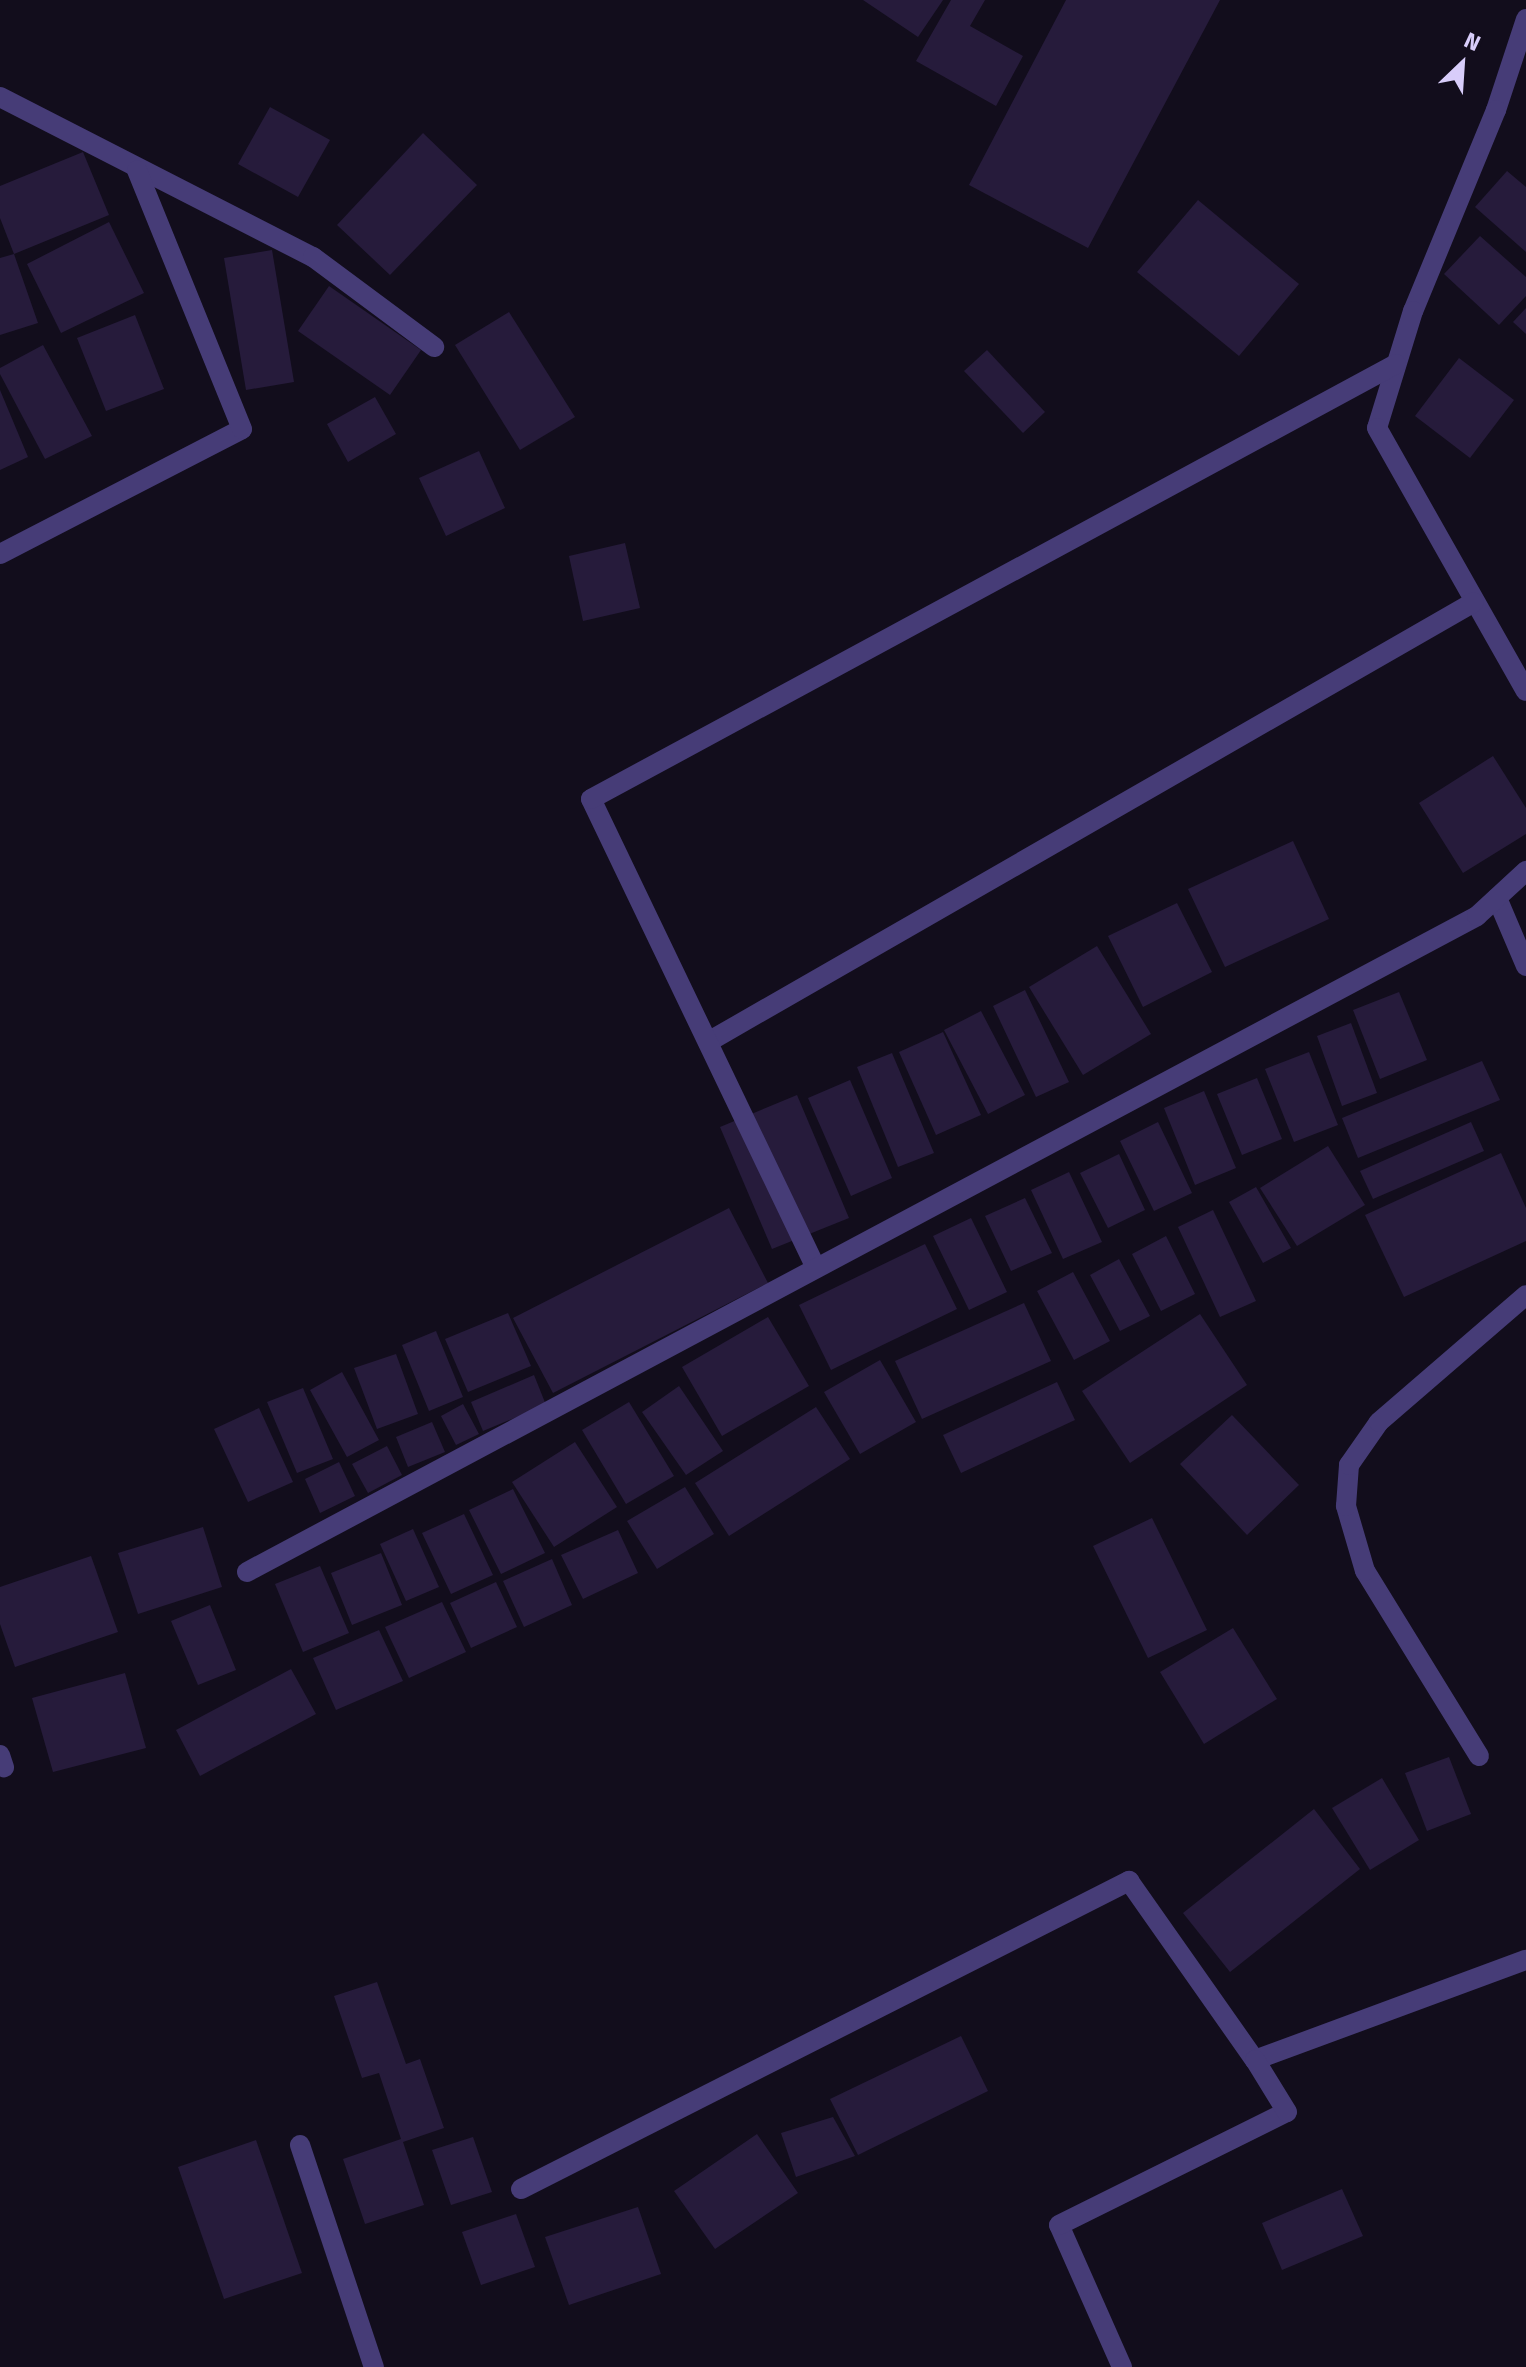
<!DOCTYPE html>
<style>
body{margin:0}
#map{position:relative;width:1526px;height:2367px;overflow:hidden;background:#120d1c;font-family:"Fira Sans",sans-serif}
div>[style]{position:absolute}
.building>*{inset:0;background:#261b3b}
.minor>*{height:20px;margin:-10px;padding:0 10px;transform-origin:10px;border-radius:10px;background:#463c77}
span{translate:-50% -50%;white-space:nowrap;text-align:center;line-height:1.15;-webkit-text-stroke:8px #120d1c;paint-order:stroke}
.north{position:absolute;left:1422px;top:24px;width:80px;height:80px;-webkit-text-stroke:6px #120d1c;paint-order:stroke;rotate:25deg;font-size:22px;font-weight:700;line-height:32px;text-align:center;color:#d8cdfa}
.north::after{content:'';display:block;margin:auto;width:28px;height:36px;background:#d8cdfa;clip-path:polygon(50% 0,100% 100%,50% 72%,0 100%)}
</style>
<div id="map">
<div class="building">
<i style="clip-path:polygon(863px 0,943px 0,918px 37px)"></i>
<i style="clip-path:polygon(951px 0,985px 0,970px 26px,1023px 56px,996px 106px,916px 61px)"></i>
<i style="clip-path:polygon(1066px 0,1220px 0,1088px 248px,969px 185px)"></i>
<i style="clip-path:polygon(270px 107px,330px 140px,298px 197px,238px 164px)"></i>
<i style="clip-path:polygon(423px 133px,477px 185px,390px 275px,337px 225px)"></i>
<i style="clip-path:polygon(83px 152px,109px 215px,14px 254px,0 218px,0 186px)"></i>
<i style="clip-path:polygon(1507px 171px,1526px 187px,1526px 252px,1475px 207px)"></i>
<i style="clip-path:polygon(1198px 200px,1299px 284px,1239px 356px,1137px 272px)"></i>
<i style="clip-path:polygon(109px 222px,144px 293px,61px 333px,27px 264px)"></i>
<i style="clip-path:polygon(1480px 236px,1526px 277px,1526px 296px,1499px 325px,1444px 274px)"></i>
<i style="clip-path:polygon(272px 250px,294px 382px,246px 390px,224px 258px)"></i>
<i style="clip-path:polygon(14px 254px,38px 323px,0 335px,0 258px)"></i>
<i style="clip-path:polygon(329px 286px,421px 350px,390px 395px,298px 331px)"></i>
<i style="clip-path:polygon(1526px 308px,1526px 334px,1513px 322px)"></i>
<i style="clip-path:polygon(509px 312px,575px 417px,520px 450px,455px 345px)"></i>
<i style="clip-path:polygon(135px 315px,164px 389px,106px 411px,77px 338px)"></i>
<i style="clip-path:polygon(43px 345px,92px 436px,45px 459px,0 374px,0 368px)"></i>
<i style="clip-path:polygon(987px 350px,1045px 412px,1023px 433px,964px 371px)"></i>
<i style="clip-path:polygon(1459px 358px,1514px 400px,1470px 458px,1415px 416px)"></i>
<i style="clip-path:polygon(0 390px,28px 457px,0 470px)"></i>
<i style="clip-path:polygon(375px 397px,396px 434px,348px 462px,327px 424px)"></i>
<i style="clip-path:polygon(479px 451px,505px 508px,446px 536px,419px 478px)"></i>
<i style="clip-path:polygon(625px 543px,640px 608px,583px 621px,569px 556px)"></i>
<i style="clip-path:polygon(1493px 756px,1526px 808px,1526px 834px,1463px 873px,1419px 803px)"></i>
<i style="clip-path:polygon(1293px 841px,1329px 919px,1225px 967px,1188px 889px)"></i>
<i style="clip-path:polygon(1177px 903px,1212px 972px,1143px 1007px,1108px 936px)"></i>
<i style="clip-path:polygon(1097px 946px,1151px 1034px,1083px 1075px,1029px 987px)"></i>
<i style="clip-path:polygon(1025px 990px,1069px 1082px,1036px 1097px,993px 1006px)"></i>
<i style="clip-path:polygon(1399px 992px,1427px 1060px,1380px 1079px,1353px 1010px)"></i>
<i style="clip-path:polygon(981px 1011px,1025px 1095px,988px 1114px,944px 1030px)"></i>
<i style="clip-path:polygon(1351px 1023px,1377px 1093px,1342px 1106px,1317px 1036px)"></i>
<i style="clip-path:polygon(943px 1032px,981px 1115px,936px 1135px,899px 1052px)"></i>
<i style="clip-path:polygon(1309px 1052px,1338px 1125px,1294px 1142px,1265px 1069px)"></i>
<i style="clip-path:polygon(892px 1053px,934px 1153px,898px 1167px,857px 1067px)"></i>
<i style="clip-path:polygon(1482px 1061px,1500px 1100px,1358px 1158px,1342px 1118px)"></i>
<i style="clip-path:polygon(1257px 1078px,1282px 1139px,1242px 1155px,1217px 1094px)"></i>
<i style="clip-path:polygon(850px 1080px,892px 1178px,851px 1196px,808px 1098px)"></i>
<i style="clip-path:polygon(1204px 1091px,1236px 1168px,1195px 1185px,1164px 1108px)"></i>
<i style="clip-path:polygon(797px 1095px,849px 1218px,772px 1249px,720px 1127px)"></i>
<i style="clip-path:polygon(1158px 1122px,1192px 1193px,1154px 1211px,1120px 1141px)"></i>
<i style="clip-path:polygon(1471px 1122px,1484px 1151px,1373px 1199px,1360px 1171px)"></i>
<i style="clip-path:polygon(1328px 1146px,1365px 1205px,1297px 1246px,1260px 1188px)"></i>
<i style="clip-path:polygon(1501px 1153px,1526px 1208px,1526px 1241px,1404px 1297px,1365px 1215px)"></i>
<i style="clip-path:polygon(1119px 1154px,1145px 1210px,1108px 1228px,1080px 1173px)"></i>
<i style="clip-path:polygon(1069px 1172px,1102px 1242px,1063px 1259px,1031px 1190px)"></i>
<i style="clip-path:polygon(1256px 1187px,1291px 1248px,1263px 1263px,1229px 1202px)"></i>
<i style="clip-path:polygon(1025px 1198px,1052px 1253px,1011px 1271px,985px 1216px)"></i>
<i style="clip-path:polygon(729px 1208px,768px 1283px,553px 1393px,513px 1318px)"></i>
<i style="clip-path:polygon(1213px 1210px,1256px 1301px,1220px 1317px,1178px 1227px)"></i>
<i style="clip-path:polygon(971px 1218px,1007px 1292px,969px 1310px,933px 1236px)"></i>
<i style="clip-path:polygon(1166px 1236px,1195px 1294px,1161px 1311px,1132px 1254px)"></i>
<i style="clip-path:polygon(925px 1244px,957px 1309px,831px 1370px,799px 1305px)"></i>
<i style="clip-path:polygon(1119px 1259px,1150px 1316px,1120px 1331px,1090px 1275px)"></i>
<i style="clip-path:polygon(1073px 1272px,1110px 1341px,1074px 1360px,1037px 1291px)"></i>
<i style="clip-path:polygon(1024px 1303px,1051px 1361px,922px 1419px,895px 1361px)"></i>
<i style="clip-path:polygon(508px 1313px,531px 1366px,468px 1392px,445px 1339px)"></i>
<i style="clip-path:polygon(1200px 1314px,1247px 1385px,1130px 1463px,1082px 1391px)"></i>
<i style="clip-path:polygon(768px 1317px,809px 1386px,722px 1436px,682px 1367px)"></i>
<i style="clip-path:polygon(436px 1331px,463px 1397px,429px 1411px,402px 1345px)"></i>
<i style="clip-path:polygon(396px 1354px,418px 1414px,377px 1429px,354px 1368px)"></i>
<i style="clip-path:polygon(880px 1360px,916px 1422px,860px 1454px,824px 1392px)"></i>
<i style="clip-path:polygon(342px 1372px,379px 1440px,347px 1457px,310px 1390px)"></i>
<i style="clip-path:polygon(534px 1375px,546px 1405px,483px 1431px,471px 1402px)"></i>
<i style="clip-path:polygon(1057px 1382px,1075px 1420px,961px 1473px,943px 1435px)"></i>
<i style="clip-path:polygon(679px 1386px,723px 1451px,686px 1475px,642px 1412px)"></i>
<i style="clip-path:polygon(303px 1388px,333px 1459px,297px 1473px,267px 1402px)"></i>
<i style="clip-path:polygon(629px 1402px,674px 1476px,626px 1504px,582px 1430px)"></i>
<i style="clip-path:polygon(463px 1404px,479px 1434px,456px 1445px,441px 1416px)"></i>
<i style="clip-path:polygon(816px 1407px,850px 1459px,729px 1536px,695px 1483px)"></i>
<i style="clip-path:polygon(259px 1408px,293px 1482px,248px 1502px,214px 1429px)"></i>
<i style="clip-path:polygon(1232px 1415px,1299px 1485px,1247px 1535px,1180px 1464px)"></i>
<i style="clip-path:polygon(432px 1422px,445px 1452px,408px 1467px,396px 1437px)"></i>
<i style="clip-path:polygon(575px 1442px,617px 1507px,554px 1547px,512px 1482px)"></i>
<i style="clip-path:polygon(387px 1446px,402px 1475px,368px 1493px,352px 1464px)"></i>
<i style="clip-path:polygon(339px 1462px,355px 1496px,320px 1513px,305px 1479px)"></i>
<i style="clip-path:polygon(685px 1487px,714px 1534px,657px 1569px,627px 1521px)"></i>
<i style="clip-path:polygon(513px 1489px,545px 1553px,501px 1574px,469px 1510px)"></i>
<i style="clip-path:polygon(464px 1514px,493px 1575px,451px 1594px,422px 1533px)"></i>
<i style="clip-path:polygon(1152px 1518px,1207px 1630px,1148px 1658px,1093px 1546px)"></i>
<i style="clip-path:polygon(203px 1527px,222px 1587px,138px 1614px,118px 1553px)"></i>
<i style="clip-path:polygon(413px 1529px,439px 1587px,406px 1601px,380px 1544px)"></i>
<i style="clip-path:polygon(618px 1530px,638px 1573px,583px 1599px,561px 1555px)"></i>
<i style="clip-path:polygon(381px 1553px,402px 1605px,352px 1625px,331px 1573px)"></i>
<i style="clip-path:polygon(91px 1556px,118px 1632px,15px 1667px,0 1624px,0 1587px)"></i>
<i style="clip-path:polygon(552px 1559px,572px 1605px,524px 1627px,503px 1581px)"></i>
<i style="clip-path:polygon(320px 1566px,349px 1633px,303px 1652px,275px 1584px)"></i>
<i style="clip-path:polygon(496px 1582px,517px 1627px,471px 1648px,450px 1603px)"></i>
<i style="clip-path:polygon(442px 1602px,466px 1652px,409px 1678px,385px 1627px)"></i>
<i style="clip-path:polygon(210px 1605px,236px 1670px,198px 1685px,171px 1621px)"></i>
<i style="clip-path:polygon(1233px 1628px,1277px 1699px,1204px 1744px,1160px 1672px)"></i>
<i style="clip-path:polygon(379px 1630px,403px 1681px,336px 1710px,313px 1658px)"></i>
<i style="clip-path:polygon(291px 1669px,316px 1714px,200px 1776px,176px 1730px)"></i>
<i style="clip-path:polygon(125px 1673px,146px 1748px,53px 1772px,32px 1698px)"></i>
<i style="clip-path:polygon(1449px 1757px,1471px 1814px,1427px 1831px,1405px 1773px)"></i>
<i style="clip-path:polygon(1382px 1778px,1419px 1840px,1370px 1870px,1332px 1808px)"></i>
<i style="clip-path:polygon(1314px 1809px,1360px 1869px,1230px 1972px,1183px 1913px)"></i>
<i style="clip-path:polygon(377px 1982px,406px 2064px,420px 2059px,444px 2128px,403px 2142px,424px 2205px,365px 2224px,343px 2159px,401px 2139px,379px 2073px,362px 2078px,334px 1996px)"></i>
<i style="clip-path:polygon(961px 2036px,988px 2091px,858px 2155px,830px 2099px)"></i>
<i style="clip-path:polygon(833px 2117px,855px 2156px,796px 2177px,781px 2133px)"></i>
<i style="clip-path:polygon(757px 2134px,798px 2193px,715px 2249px,674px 2191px)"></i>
<i style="clip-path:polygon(473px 2137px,492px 2192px,451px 2205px,432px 2150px)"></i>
<i style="clip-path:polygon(256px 2140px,302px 2273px,224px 2299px,178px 2167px)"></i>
<i style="clip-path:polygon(1342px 2189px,1363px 2236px,1282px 2270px,1262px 2223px)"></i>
<i style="clip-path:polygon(638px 2207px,661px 2274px,569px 2305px,545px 2237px)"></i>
<i style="clip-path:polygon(516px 2214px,535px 2267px,481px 2285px,462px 2232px)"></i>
</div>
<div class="minor">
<i style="left:1526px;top:19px;width:96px;rotate:108.2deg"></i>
<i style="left:1496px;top:110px;width:217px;rotate:112.4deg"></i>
<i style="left:1413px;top:311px;width:122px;rotate:107.1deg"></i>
<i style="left:1377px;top:428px;width:302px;rotate:60.5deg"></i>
<i style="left:0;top:97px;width:352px;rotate:27.1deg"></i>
<i style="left:313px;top:257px;width:151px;rotate:36.6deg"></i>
<i style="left:0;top:554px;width:272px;rotate:-27.3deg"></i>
<i style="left:242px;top:429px;width:279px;rotate:-112.1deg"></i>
<i style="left:1497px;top:898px;width:74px;rotate:66.9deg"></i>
<i style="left:708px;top:1042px;width:883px;rotate:-29.87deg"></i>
<i style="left:816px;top:1268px;width:520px;rotate:-115.63deg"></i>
<i style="left:591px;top:799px;width:915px;rotate:-28.39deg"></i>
<i style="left:247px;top:1572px;width:1394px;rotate:-28.07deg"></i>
<i style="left:1477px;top:916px;width:67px;rotate:-42.6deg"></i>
<i style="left:0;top:1755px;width:13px;rotate:72deg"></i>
<i style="left:1479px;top:1756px;width:217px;rotate:-121.6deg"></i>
<i style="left:1365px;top:1571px;width:68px;rotate:-106.3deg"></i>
<i style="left:1346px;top:1506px;width:41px;rotate:-85.8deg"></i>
<i style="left:1349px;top:1465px;width:52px;rotate:-55.1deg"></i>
<i style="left:1379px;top:1422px;width:194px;rotate:-40.8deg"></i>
<i style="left:300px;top:2145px;width:234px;rotate:71.6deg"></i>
<i style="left:521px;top:2189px;width:682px;rotate:-26.87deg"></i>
<i style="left:1129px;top:1881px;width:219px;rotate:54.9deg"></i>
<i style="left:1255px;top:2060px;width:289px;rotate:-20.3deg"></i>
<i style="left:1122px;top:2367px;width:155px;rotate:-113.9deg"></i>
<i style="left:1059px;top:2225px;width:254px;rotate:-26.4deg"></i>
<i style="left:1287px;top:2112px;width:61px;rotate:-121.6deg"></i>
</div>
<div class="north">N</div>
</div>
